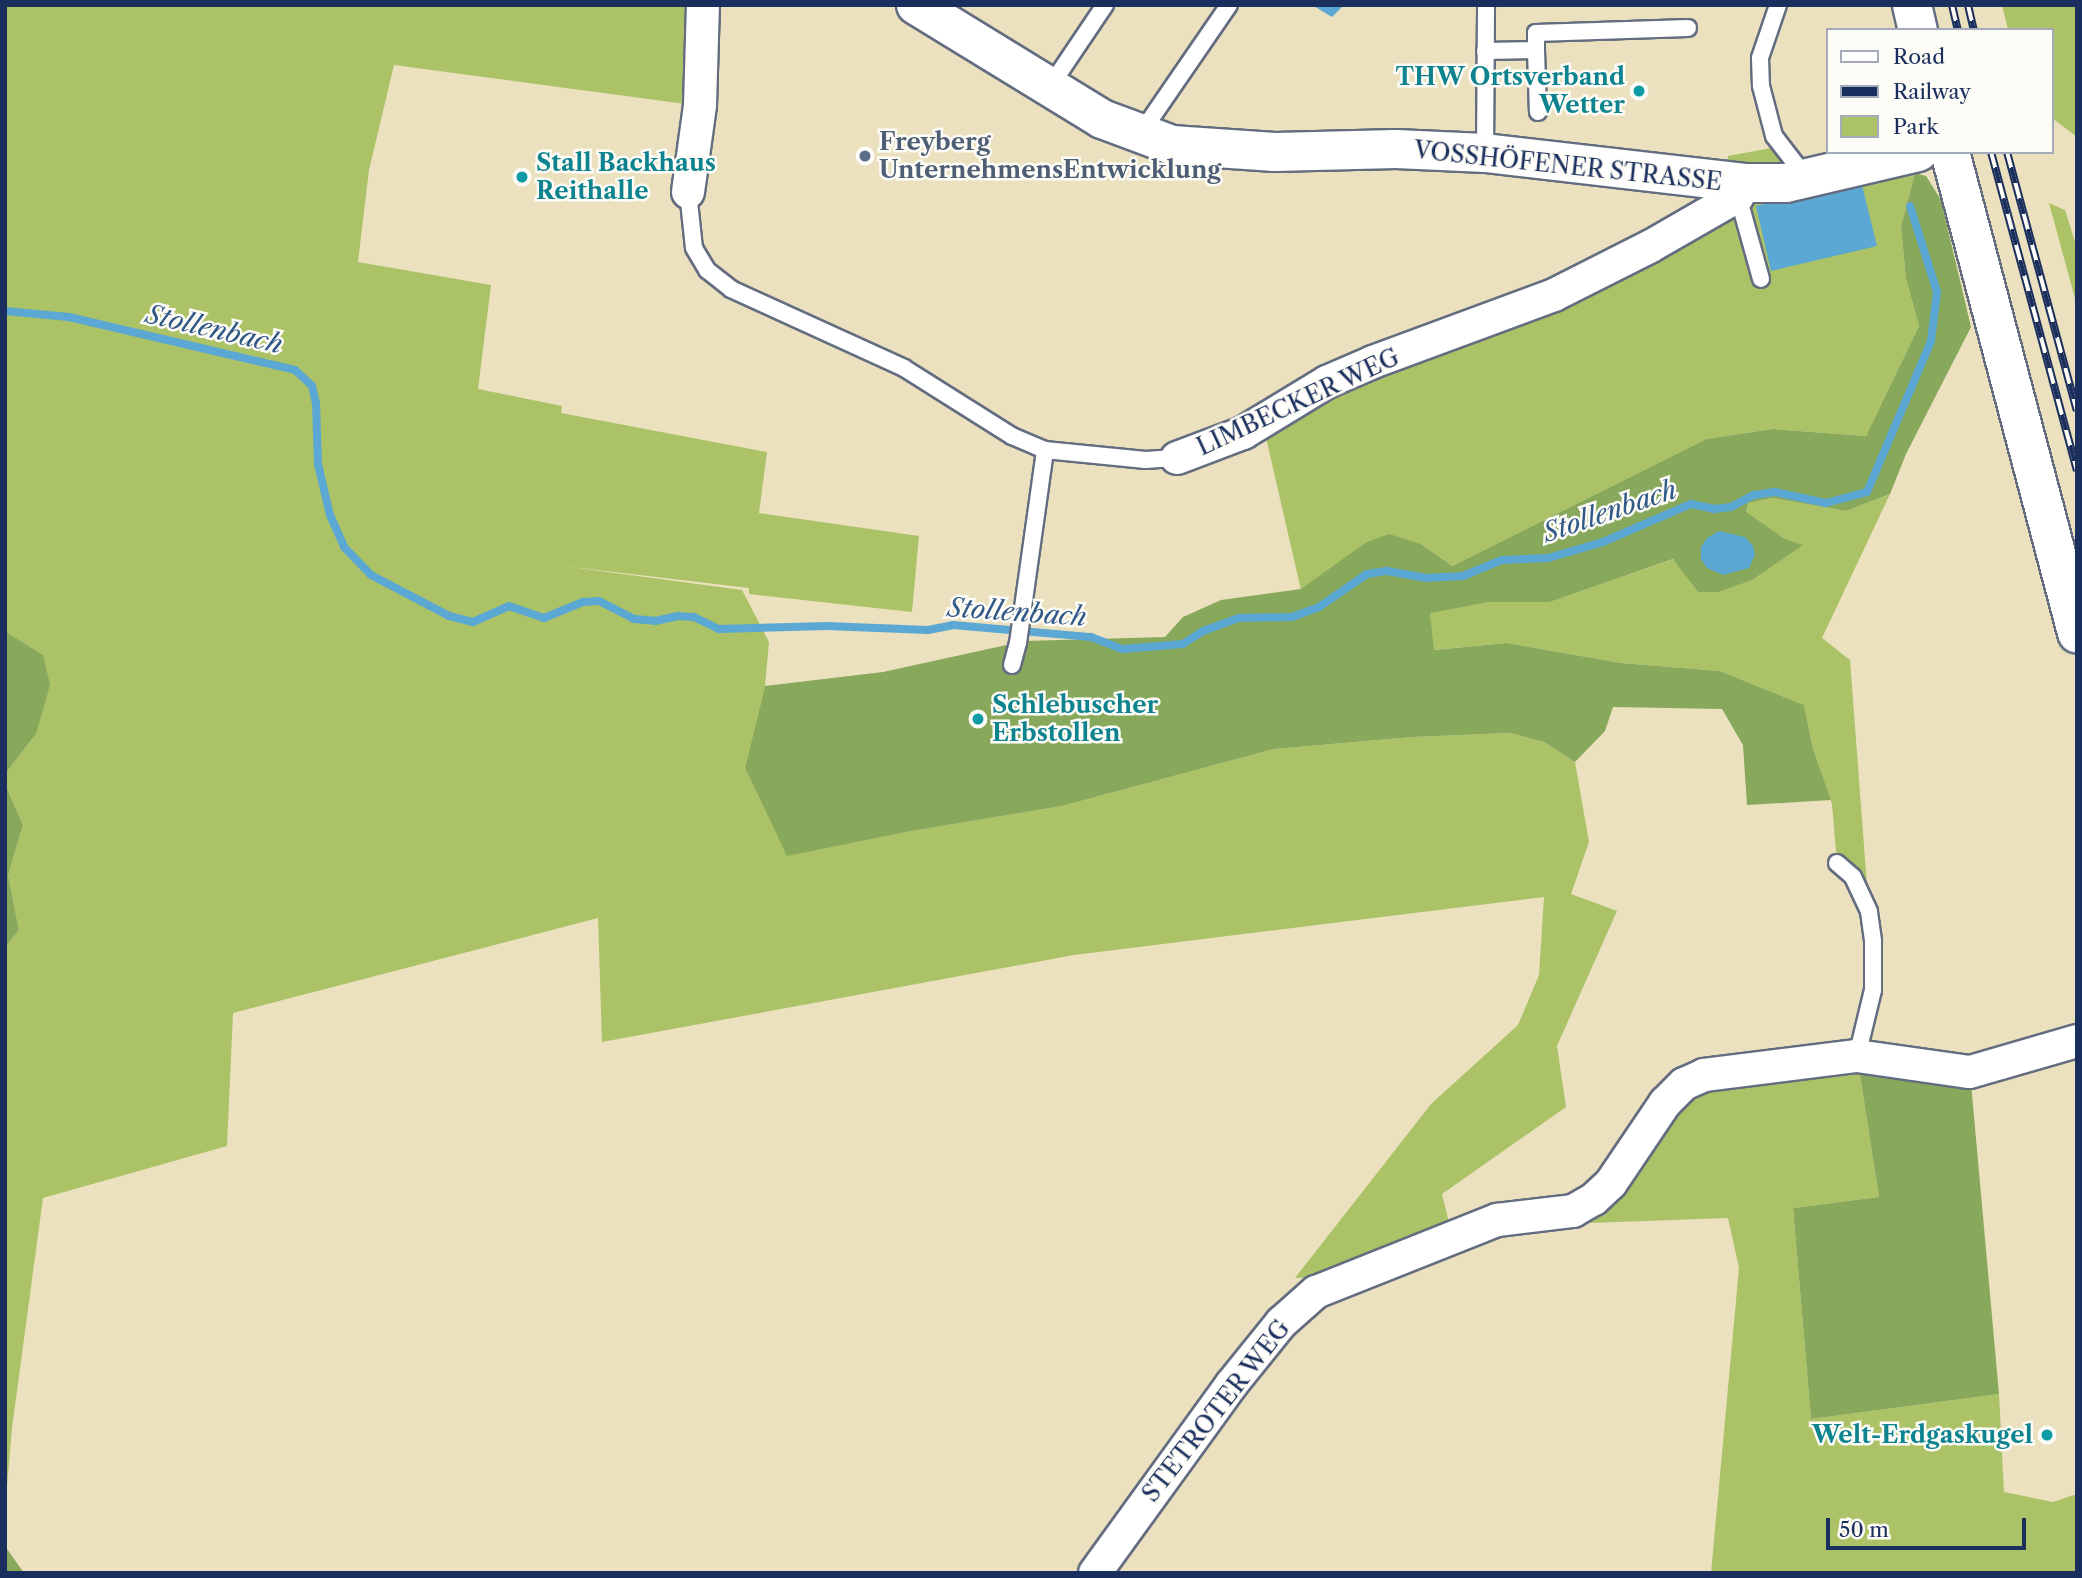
<!DOCTYPE html>
<meta charset="utf-8">
<style>
body{margin:0}
#map{position:relative;width:2082px;height:1578px;overflow:hidden;background:#ebe1bf;font-family:"Libre Caslon Text",serif}
div>[style]{position:absolute}
.green>*{inset:0;background:#abc267}
.forest>*{inset:0;background:#88a85c}
.water>*{inset:0;background:#5aa8d3}
.stream>*{height:8px;margin:-4px;padding:0 4px;transform-origin:4px;border-radius:4px;background:#5aa8d3}
.roads{filter:drop-shadow(2px 0 #646d80) drop-shadow(-2px 0 #646d80) drop-shadow(0 2px #646d80) drop-shadow(0 -2px #646d80)}
.lane>*{height:16px;margin:-8px;padding:0 8px;transform-origin:8px;border-radius:8px;background:#fff}
.street>*{height:32px;margin:-16px;padding:0 16px;transform-origin:16px;border-radius:16px;background:#fff}
.secondary>*{height:38px;margin:-19px;padding:0 19px;transform-origin:19px;border-radius:19px;background:#fff}
.rail>*{height:8px;margin-top:-4px;transform-origin:0;background:repeating-linear-gradient(90deg,#fdfcf7 0 16px,#1b2f5e 0 32px);box-sizing:border-box;border-block:2px solid #1b2f5e}
.dots>*{width:19px;height:19px;translate:-50% -50%;box-sizing:border-box;border:4px solid #fdfcf7;border-radius:50%}
span{translate:-50% -50%;white-space:nowrap;text-align:center;line-height:1.15;-webkit-text-stroke:5px #fdfcf7;paint-order:stroke}
.culture-label{font-size:24px;color:#0d838f;font-weight:700}
.right{translate:-100% -50%;text-align:right}
.left{translate:0 -50%;text-align:left}
.service-label{font-size:24px;color:#4e5e75;font-weight:700}
.street-label{font-size:24px;color:#1b2f5e}
.water-label{font-size:26px;color:#315987;font-style:italic}
.frame{position:absolute;inset:0;border:7px solid #1b2f5e;pointer-events:none}
.legend{position:absolute;left:1826px;top:28px;width:228px;height:126px;box-sizing:border-box;background:#fdfcf7;border:2px solid #a3aaba;margin:0;padding:9px 12px;list-style:none;font-size:21px;color:#1b2f5e}
.legend li{display:flex;align-items:center;gap:14px;height:35px}
.legend b{width:35px;border:2px solid #a3aaba}
.scale{position:absolute;left:1826px;top:1518px;width:200px;height:32px;box-sizing:border-box;border:4px solid #1b2f5e;border-top:0;padding-left:9px;font-size:21px;line-height:24px;white-space:nowrap;color:#1b2f5e;-webkit-text-stroke:5px #fdfcf7;paint-order:stroke}
</style>
<div id="map">
<div class="green">
<i style="clip-path:polygon(5px 5px,696px 5px,693px 105px,394px 65px,369px 170px,358px 262px,491px 285px,478px 389px,562px 406px,561px 413px,767px 452px,759px 513px,919px 536px,912px 612px,749px 594px,749px 588px,563px 566px,742px 590px,769px 642px,765px 686px,745px 768px,787px 855px,906px 832px,1062px 806px,1274px 749px,1413px 737px,1510px 733px,1544px 742px,1575px 762px,1589px 842px,1571px 894px,1617px 911px,1557px 1046px,1566px 1107px,1442px 1194px,1451px 1231px,1334px 1276px,1295px 1278px,1431px 1104px,1518px 1025px,1539px 975px,1544px 897px,1074px 955px,602px 1042px,598px 918px,233px 1013px,227px 1146px,43px 1198px,12px 1428px,5px 1510px,5px 948px,19px 930px,8px 875px,23px 825px,5px 784px,5px 774px,36px 734px,43px 655px,5px 631px)"></i>
<i style="clip-path:polygon(2002px 5px,2077px 5px,2077px 137px,2052px 118px,2052px 30px,2008px 30px)"></i>
<i style="clip-path:polygon(1771px 148px,1776px 151px,1781px 162px,1727px 163px,1728px 156px)"></i>
<i style="clip-path:polygon(1896px 171px,1915px 173px,1901px 226px,1906px 279px,1919px 326px,1866px 436px,1773px 429px,1706px 439px,1452px 566px,1421px 544px,1365px 543px,1301px 590px,1264px 429px,1755px 199px)"></i>
<i style="clip-path:polygon(2049px 203px,2065px 210px,2077px 248px,2077px 306px)"></i>
<i style="clip-path:polygon(1890px 494px,1822px 638px,1850px 660px,1869px 912px,1837px 863px,1832px 804px,1813px 749px,1804px 705px,1720px 671px,1621px 663px,1507px 643px,1433px 650px,1430px 612px,1489px 602px,1550px 602px,1674px 559px,1698px 592px,1802px 545px,1785px 539px,1745px 512px,1748px 503px,1773px 498px,1846px 511px)"></i>
<i style="clip-path:polygon(1857px 1056px,1879px 1197px,1793px 1208px,1811px 1419px,1999px 1394px,2004px 1492px,2053px 1502px,2077px 1494px,2077px 1573px,1711px 1573px,1739px 1268px,1728px 1218px,1590px 1223px,1581px 1216px,1689px 1088px)"></i>
</div>
<div class="forest">
<i style="clip-path:polygon(1915px 173px,1926px 176px,1941px 200px,1971px 327px,1906px 454px,1890px 494px,1846px 511px,1773px 498px,1748px 503px,1746px 512px,1785px 539px,1803px 545px,1752px 580px,1718px 592px,1698px 592px,1673px 559px,1550px 602px,1489px 602px,1430px 613px,1434px 650px,1507px 643px,1621px 663px,1720px 671px,1804px 705px,1813px 749px,1831px 800px,1747px 805px,1743px 745px,1722px 709px,1613px 707px,1605px 731px,1575px 762px,1544px 742px,1510px 733px,1413px 737px,1274px 749px,1062px 806px,906px 832px,787px 856px,745px 768px,765px 686px,883px 672px,1025px 641px,1165px 637px,1183px 617px,1221px 600px,1301px 589px,1365px 543px,1389px 534px,1421px 544px,1452px 566px,1706px 439px,1773px 429px,1866px 436px,1919px 326px,1906px 279px,1901px 226px)"></i>
<i style="clip-path:polygon(5px 631px,43px 655px,50px 685px,36px 734px,5px 774px)"></i>
<i style="clip-path:polygon(5px 784px,23px 825px,8px 875px,19px 930px,5px 948px)"></i>
<i style="clip-path:polygon(1857px 1056px,1970px 1072px,1999px 1394px,1811px 1419px,1793px 1208px,1879px 1197px)"></i>
<i style="clip-path:polygon(5px 1546px,24px 1573px,5px 1573px)"></i>
</div>
<div class="water">
<i style="clip-path:polygon(1312px 5px,1344px 5px,1332px 17px)"></i>
<i style="clip-path:polygon(1861px 181px,1877px 246px,1771px 271px,1756px 206px)"></i>
<i style="clip-path:polygon(1719px 531px,1745px 537px,1753px 546px,1755px 555px,1749px 568px,1723px 575px,1707px 568px,1701px 559px,1701px 547px,1707px 538px)"></i>
</div>
<div class="stream">
<i style="left:5px;top:311px;width:64px;rotate:5.4deg"></i>
<i style="left:69px;top:317px;width:232px;rotate:13.2deg"></i>
<i style="left:295px;top:370px;width:23px;rotate:43deg"></i>
<i style="left:312px;top:386px;width:17px;rotate:77deg"></i>
<i style="left:316px;top:403px;width:61px;rotate:88.1deg"></i>
<i style="left:318px;top:464px;width:52px;rotate:76.8deg"></i>
<i style="left:330px;top:515px;width:35px;rotate:66deg"></i>
<i style="left:344px;top:547px;width:39px;rotate:46deg"></i>
<i style="left:371px;top:575px;width:88px;rotate:27.7deg"></i>
<i style="left:449px;top:616px;width:25px;rotate:14deg"></i>
<i style="left:473px;top:622px;width:39px;rotate:-24deg"></i>
<i style="left:509px;top:606px;width:37px;rotate:19deg"></i>
<i style="left:544px;top:618px;width:42px;rotate:-22.3deg"></i>
<i style="left:583px;top:602px;width:16px;rotate:-4deg"></i>
<i style="left:599px;top:601px;width:39px;rotate:27deg"></i>
<i style="left:634px;top:619px;width:21px;rotate:5deg"></i>
<i style="left:655px;top:621px;width:24px;rotate:-12deg"></i>
<i style="left:678px;top:616px;width:16px;rotate:4deg"></i>
<i style="left:694px;top:617px;width:28px;rotate:26deg"></i>
<i style="left:719px;top:629px;width:108px;rotate:-1.6deg"></i>
<i style="left:827px;top:626px;width:101px;rotate:2.3deg"></i>
<i style="left:928px;top:630px;width:25px;rotate:-11deg"></i>
<i style="left:953px;top:625px;width:139px;rotate:5deg"></i>
<i style="left:1091px;top:637px;width:34px;rotate:21deg"></i>
<i style="left:1123px;top:649px;width:60px;rotate:-4.8deg"></i>
<i style="left:1183px;top:644px;width:24px;rotate:-33deg"></i>
<i style="left:1203px;top:631px;width:38px;rotate:-20deg"></i>
<i style="left:1239px;top:618px;width:53px;rotate:-1.1deg"></i>
<i style="left:1292px;top:617px;width:29px;rotate:-20deg"></i>
<i style="left:1319px;top:607px;width:58px;rotate:-34.5deg"></i>
<i style="left:1367px;top:574px;width:20px;rotate:-9deg"></i>
<i style="left:1387px;top:571px;width:40px;rotate:10deg"></i>
<i style="left:1426px;top:578px;width:37px;rotate:-3deg"></i>
<i style="left:1463px;top:576px;width:42px;rotate:-22.3deg"></i>
<i style="left:1502px;top:560px;width:46px;rotate:-2.5deg"></i>
<i style="left:1548px;top:558px;width:57px;rotate:-16.2deg"></i>
<i style="left:1603px;top:542px;width:96px;rotate:-23.4deg"></i>
<i style="left:1691px;top:504px;width:24px;rotate:12deg"></i>
<i style="left:1714px;top:509px;width:17px;rotate:-7deg"></i>
<i style="left:1731px;top:507px;width:26px;rotate:-28deg"></i>
<i style="left:1754px;top:495px;width:21px;rotate:-8deg"></i>
<i style="left:1775px;top:492px;width:52px;rotate:12.2deg"></i>
<i style="left:1826px;top:503px;width:42px;rotate:-15deg"></i>
<i style="left:1867px;top:492px;width:164px;rotate:-67deg"></i>
<i style="left:1931px;top:341px;width:49px;rotate:-83deg"></i>
<i style="left:1937px;top:292px;width:90px;rotate:-107.4deg"></i>
</div>
<div class="roads">
<div class="lane">
<i style="left:1778px;top:5px;width:56px;rotate:108.8deg"></i>
<i style="left:1760px;top:58px;width:28px;rotate:88deg"></i>
<i style="left:1761px;top:86px;width:52px;rotate:75.4deg"></i>
<i style="left:1774px;top:136px;width:51px;rotate:52.2deg"></i>
<i style="left:1536px;top:50px;width:17px;rotate:-90deg"></i>
<i style="left:1536px;top:33px;width:152px;rotate:-1.9deg"></i>
<i style="left:1485px;top:51px;width:51px;rotate:-1.1deg"></i>
<i style="left:1536px;top:50px;width:62px;rotate:88.2deg"></i>
<i style="left:1049px;top:88px;width:100px;rotate:-56deg"></i>
<i style="left:1141px;top:133px;width:155px;rotate:-55.5deg"></i>
<i style="left:1485px;top:153px;width:148px;rotate:-89.6deg"></i>
<i style="left:688px;top:192px;width:56px;rotate:83.9deg"></i>
<i style="left:694px;top:248px;width:26px;rotate:59deg"></i>
<i style="left:707px;top:270px;width:31px;rotate:38deg"></i>
<i style="left:731px;top:289px;width:190px;rotate:24.5deg"></i>
<i style="left:904px;top:368px;width:128px;rotate:32.2deg"></i>
<i style="left:1012px;top:436px;width:36px;rotate:23deg"></i>
<i style="left:1045px;top:450px;width:101px;rotate:5.7deg"></i>
<i style="left:1146px;top:460px;width:31px;rotate:-4deg"></i>
<i style="left:1738px;top:196px;width:86px;rotate:74.5deg"></i>
<i style="left:1012px;top:665px;width:23px;rotate:-75deg"></i>
<i style="left:1018px;top:643px;width:195px;rotate:-82deg"></i>
<i style="left:1837px;top:863px;width:21px;rotate:41deg"></i>
<i style="left:1853px;top:877px;width:38px;rotate:65deg"></i>
<i style="left:1869px;top:912px;width:30px;rotate:82deg"></i>
<i style="left:1873px;top:942px;width:48px;rotate:90deg"></i>
<i style="left:1873px;top:990px;width:68px;rotate:103.6deg"></i>
</div>
<div class="street">
<i style="left:688px;top:192px;width:88px;rotate:-82.1deg"></i>
<i style="left:700px;top:105px;width:100px;rotate:-88.3deg"></i>
<i style="left:1177px;top:458px;width:71px;rotate:-20.7deg"></i>
<i style="left:1243px;top:433px;width:98px;rotate:-31.3deg"></i>
<i style="left:1327px;top:382px;width:50px;rotate:-23.5deg"></i>
<i style="left:1373px;top:362px;width:193px;rotate:-20.3deg"></i>
<i style="left:1554px;top:295px;width:109px;rotate:-26.8deg"></i>
<i style="left:1651px;top:246px;width:100px;rotate:-29.9deg"></i>
<i style="left:1738px;top:196px;width:14px;rotate:-65deg"></i>
<i style="left:1095px;top:1573px;width:232px;rotate:-54.1deg"></i>
<i style="left:1231px;top:1385px;width:80px;rotate:-51.1deg"></i>
<i style="left:1281px;top:1323px;width:47px;rotate:-41.5deg"></i>
<i style="left:1316px;top:1292px;width:195px;rotate:-21.7deg"></i>
<i style="left:1497px;top:1220px;width:77px;rotate:-6.8deg"></i>
<i style="left:1573px;top:1211px;width:24px;rotate:-30deg"></i>
<i style="left:1594px;top:1199px;width:23px;rotate:-43deg"></i>
<i style="left:1611px;top:1183px;width:97px;rotate:-56deg"></i>
<i style="left:1665px;top:1103px;width:27px;rotate:-45deg"></i>
<i style="left:1684px;top:1084px;width:22px;rotate:-24deg"></i>
<i style="left:1704px;top:1075px;width:154px;rotate:-7.1deg"></i>
<i style="left:1857px;top:1056px;width:114px;rotate:8.1deg"></i>
<i style="left:1970px;top:1072px;width:111px;rotate:-16.2deg"></i>
</div>
<div class="secondary">
<i style="left:916px;top:5px;width:218px;rotate:31.5deg"></i>
<i style="left:1102px;top:119px;width:75px;rotate:20.4deg"></i>
<i style="left:1172px;top:145px;width:103px;rotate:3.9deg"></i>
<i style="left:1275px;top:152px;width:121px;rotate:-1.4deg"></i>
<i style="left:1396px;top:149px;width:89px;rotate:2.6deg"></i>
<i style="left:1485px;top:153px;width:261px;rotate:6.6deg"></i>
<i style="left:1744px;top:183px;width:42px"></i>
<i style="left:1786px;top:183px;width:136px;rotate:-13.2deg"></i>
<i style="left:1912px;top:5px;width:26px;rotate:77deg"></i>
<i style="left:1950px;top:152px;width:498px;rotate:75.2deg"></i>
</div>
</div>
<div class="rail">
<i style="left:1952px;top:5px;width:26px;rotate:77deg"></i>
<i style="left:1968px;top:5px;width:26px;rotate:77deg"></i>
<i style="left:1991px;top:152px;width:330px;rotate:74.9deg"></i>
<i style="left:2007px;top:152px;width:268px;rotate:74.9deg"></i>
</div>
<div class="dots">
<i style="left:1639px;top:91px;background:#0f9aa8"></i>
<i style="left:865px;top:156px;background:#5c6f8a"></i>
<i style="left:522px;top:177px;background:#0f9aa8"></i>
<i style="left:978px;top:719px;background:#0f9aa8"></i>
<i style="left:2047px;top:1435px;background:#0f9aa8"></i>
</div>
<div class="culture-label">
<span class="right" style="left:1625px;top:91px">THW Ortsverband<br>Wetter</span>
<span class="left" style="left:536px;top:177px">Stall Backhaus<br>Reithalle</span>
<span class="left" style="left:992px;top:719px">Schlebuscher<br>Erbstollen</span>
<span class="right" style="left:2033px;top:1435px">Welt-Erdgaskugel</span>
</div>
<div class="service-label">
<span class="left" style="left:879px;top:156px">Freyberg<br>UnternehmensEntwicklung</span>
</div>
<div class="street-label">
<span style="left:1568px;top:166px;rotate:6deg">VOSSHÖFENER STRASSE</span>
<span style="left:1298px;top:402px;rotate:-25deg">LIMBECKER WEG</span>
<span style="left:1216px;top:1411px;rotate:-52deg">STETROTER WEG</span>
</div>
<div class="water-label">
<span style="left:214px;top:330px;rotate:13deg">Stollenbach</span>
<span style="left:1610px;top:512px;rotate:-19deg">Stollenbach</span>
<span style="left:1017px;top:613px;rotate:4deg">Stollenbach</span>
</div>
<div class="frame"></div>
<ul class="legend">
<li><b style="height:9px;background:#fff"></b>Road</li>
<li><b style="height:9px;background:#1b2f5e"></b>Railway</li>
<li><b style="height:19px;background:#abc267"></b>Park</li>
</ul>
<div class="scale">50 m</div>
</div>
